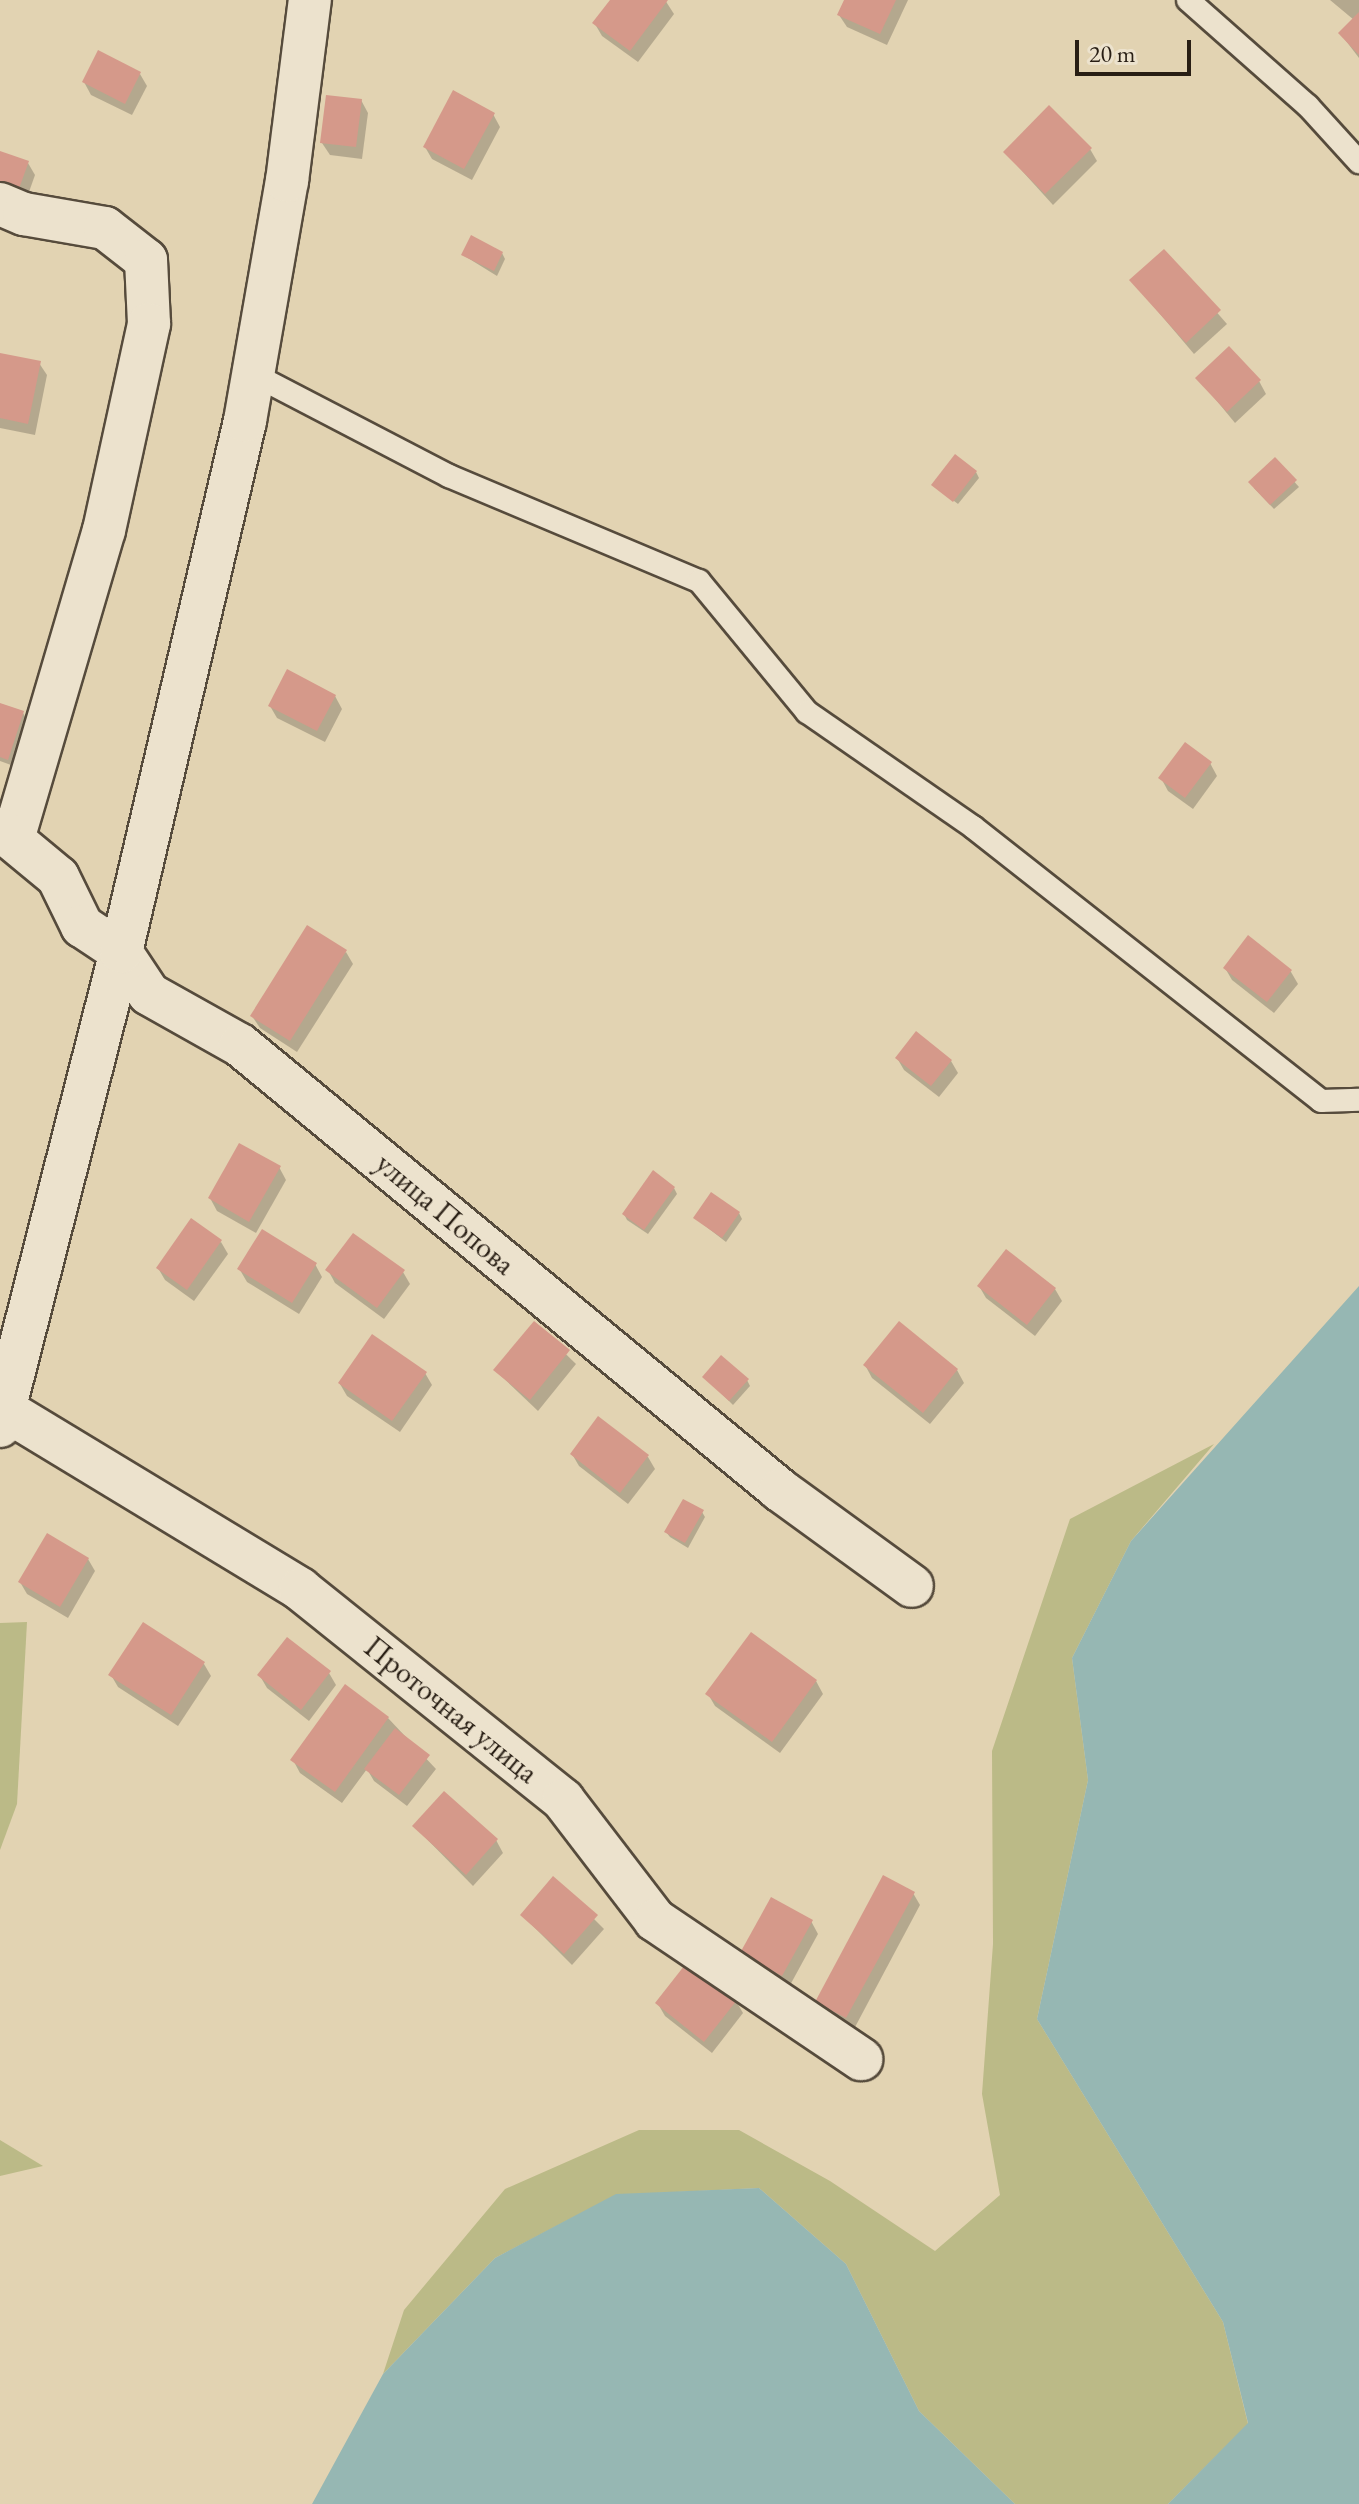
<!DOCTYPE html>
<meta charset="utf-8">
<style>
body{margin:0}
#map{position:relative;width:1359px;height:2504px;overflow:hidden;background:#e2d3b2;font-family:"EB Garamond",serif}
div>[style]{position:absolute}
.green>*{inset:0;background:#bbba87}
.water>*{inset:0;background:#96b7b3}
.shadow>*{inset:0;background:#0003}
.building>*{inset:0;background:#d5998a}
.roads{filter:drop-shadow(2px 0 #564b3c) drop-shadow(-2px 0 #564b3c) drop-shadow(0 2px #564b3c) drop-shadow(0 -2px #564b3c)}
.lane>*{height:22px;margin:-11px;padding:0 11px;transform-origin:11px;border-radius:11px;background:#ece2cd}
.street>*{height:42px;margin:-21px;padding:0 21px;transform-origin:21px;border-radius:21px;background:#ece2cd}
span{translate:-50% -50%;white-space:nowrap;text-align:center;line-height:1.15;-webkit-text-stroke:6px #ece2cd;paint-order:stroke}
.street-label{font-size:30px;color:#281e14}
.scale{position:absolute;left:1075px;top:40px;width:116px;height:36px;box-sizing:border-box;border:4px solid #281e14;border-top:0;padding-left:10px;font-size:24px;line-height:28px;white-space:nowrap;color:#281e14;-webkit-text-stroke:6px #ece2cd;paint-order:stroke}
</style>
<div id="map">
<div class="green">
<i style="clip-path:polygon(1214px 1444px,1131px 1541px,1072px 1658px,1088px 1780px,1037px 2019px,1223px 2322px,1248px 2424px,1168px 2504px,1015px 2504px,919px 2411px,846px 2264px,759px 2188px,616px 2195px,495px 2258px,383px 2374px,404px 2310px,505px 2189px,639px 2130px,739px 2130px,830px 2181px,935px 2251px,1000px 2195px,982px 2094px,993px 1944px,992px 1751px,1070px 1519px)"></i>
<i style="clip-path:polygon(27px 1622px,17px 1804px,0 1850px,0 1623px)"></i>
<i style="clip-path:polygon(0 2140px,43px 2166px,0 2176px)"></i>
</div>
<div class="water">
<i style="clip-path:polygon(1359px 1286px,1359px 2504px,1168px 2504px,1248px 2423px,1223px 2322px,1037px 2019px,1088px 1780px,1072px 1658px,1131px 1541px)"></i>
<i style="clip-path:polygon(759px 2188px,846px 2264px,919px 2411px,1015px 2504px,312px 2504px,383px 2374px,495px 2258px,616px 2194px)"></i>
</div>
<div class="shadow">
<i style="clip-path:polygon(612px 0,665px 0,674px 14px,638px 62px,602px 36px,595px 24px)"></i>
<i style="clip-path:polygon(846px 0,908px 0,887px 45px,847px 27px,839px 15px)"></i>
<i style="clip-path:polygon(1330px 0,1359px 0,1359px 58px,1340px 33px,1354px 20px)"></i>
<i style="clip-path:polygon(140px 74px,147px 86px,132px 115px,91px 95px,84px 82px)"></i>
<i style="clip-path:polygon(361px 100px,368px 113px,362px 159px,330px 155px,322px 143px)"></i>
<i style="clip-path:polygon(493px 114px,500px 127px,472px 180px,432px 159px,425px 147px)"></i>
<i style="clip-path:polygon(1090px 149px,1097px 161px,1053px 205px,1005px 152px)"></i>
<i style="clip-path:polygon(0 153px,28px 163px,35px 175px,24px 206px)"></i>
<i style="clip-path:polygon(1164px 252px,1227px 324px,1194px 354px,1132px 281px)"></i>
<i style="clip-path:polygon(502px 253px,505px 259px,497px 276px,463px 255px)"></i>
<i style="clip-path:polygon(0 355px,39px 363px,47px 375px,35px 435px,0 428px)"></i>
<i style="clip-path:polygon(1198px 378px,1259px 381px,1266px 394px,1235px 423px)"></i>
<i style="clip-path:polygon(1275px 460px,1299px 487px,1274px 509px,1254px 488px)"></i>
<i style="clip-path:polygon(976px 472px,979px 478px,958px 504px,933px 485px)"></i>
<i style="clip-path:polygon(335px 696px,342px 709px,325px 742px,277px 718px,270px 706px)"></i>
<i style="clip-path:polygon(0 708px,23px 713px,26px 718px,11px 765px,0 761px)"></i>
<i style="clip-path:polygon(1210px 763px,1217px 776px,1193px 809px,1168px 791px,1161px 778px)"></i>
<i style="clip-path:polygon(1249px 938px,1291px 972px,1298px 984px,1274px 1013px,1232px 980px,1225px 968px)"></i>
<i style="clip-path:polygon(346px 952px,353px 964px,297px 1052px,260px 1028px,252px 1016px)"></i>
<i style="clip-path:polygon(897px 1058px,951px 1061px,958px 1073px,939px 1097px,904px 1070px)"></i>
<i style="clip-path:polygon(279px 1167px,286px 1180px,256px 1233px,217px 1211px,210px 1198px)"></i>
<i style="clip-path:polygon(674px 1188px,677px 1194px,648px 1234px,627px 1220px,624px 1214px)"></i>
<i style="clip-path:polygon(739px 1213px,742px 1219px,726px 1242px,695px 1218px)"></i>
<i style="clip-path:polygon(221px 1242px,228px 1254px,194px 1301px,165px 1280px,158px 1268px)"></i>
<i style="clip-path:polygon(315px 1264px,322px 1277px,299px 1314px,247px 1282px,240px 1270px)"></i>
<i style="clip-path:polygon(328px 1270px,403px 1272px,410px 1284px,384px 1319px,335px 1283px)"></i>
<i style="clip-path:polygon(979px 1286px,1055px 1289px,1062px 1301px,1035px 1336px,986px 1298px)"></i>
<i style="clip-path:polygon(534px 1323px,576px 1364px,538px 1411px,496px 1371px)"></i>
<i style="clip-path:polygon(899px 1324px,957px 1370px,964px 1383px,930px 1424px,872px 1378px,865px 1365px)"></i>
<i style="clip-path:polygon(425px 1373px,432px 1385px,400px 1432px,347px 1396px,340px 1384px)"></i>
<i style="clip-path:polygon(705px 1377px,747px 1380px,750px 1386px,733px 1405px)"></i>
<i style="clip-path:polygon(572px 1454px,648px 1457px,655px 1469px,628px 1504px,579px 1466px)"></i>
<i style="clip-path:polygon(702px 1512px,705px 1517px,688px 1548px,670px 1537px,666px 1532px)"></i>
<i style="clip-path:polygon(88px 1559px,95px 1571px,68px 1618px,27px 1594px,20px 1582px)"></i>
<i style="clip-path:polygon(204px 1664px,211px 1676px,178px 1726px,118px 1687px,111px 1675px)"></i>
<i style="clip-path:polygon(329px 1673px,336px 1685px,309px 1721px,267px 1688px,260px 1676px)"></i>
<i style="clip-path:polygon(816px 1681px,823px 1694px,780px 1753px,715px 1706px,708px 1694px)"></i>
<i style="clip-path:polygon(388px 1718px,436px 1769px,407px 1806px,374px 1781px,367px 1769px,342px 1803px,300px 1773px,293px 1760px)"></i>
<i style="clip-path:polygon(414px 1826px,496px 1840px,503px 1853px,473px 1886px)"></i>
<i style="clip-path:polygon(554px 1879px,604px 1929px,572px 1965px,522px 1915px)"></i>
<i style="clip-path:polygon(913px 1893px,920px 1905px,854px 2029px,824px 2014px,817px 2002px)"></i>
<i style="clip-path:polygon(811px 1921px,818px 1934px,789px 1987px,750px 1965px,743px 1953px)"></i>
<i style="clip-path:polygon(736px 2001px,743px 2013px,712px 2053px,665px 2016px,658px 2004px)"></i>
</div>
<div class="building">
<i style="clip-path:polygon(610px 0,668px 0,630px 51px,592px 23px)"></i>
<i style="clip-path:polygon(844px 0,896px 0,880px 34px,837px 15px)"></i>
<i style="clip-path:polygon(1359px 12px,1359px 55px,1338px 33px)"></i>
<i style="clip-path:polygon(98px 50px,141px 72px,125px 104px,82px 82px)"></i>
<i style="clip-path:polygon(453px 90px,495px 113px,464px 169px,423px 147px)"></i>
<i style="clip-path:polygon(326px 95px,362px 99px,356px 147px,320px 143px)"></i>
<i style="clip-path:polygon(1049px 105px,1092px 148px,1045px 194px,1003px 152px)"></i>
<i style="clip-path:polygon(0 151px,29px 161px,17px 194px,0 188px)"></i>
<i style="clip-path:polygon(471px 235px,503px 252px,494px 271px,461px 255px)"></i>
<i style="clip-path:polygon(1164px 249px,1221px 310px,1186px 343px,1129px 280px)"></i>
<i style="clip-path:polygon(1229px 346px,1261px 380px,1227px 412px,1195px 378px)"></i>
<i style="clip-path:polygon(0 353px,41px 361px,28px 424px,0 418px)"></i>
<i style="clip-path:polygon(955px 454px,977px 471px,953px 502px,931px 485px)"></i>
<i style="clip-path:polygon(1275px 457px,1297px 480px,1270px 505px,1248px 482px)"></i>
<i style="clip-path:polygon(287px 669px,336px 695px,317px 731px,268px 706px)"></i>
<i style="clip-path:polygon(0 703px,24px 711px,8px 760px,0 757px)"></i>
<i style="clip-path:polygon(1185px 742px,1212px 762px,1185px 798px,1158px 778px)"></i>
<i style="clip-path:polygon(307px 925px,347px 950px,290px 1041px,250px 1016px)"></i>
<i style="clip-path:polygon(1248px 935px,1292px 970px,1267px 1002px,1223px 968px)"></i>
<i style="clip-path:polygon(916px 1031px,952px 1060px,931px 1086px,895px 1058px)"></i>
<i style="clip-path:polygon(239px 1143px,281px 1166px,249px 1222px,208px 1198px)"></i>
<i style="clip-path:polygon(653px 1170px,675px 1187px,644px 1230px,622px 1214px)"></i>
<i style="clip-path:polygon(711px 1192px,740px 1212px,722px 1238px,693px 1218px)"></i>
<i style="clip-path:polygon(191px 1218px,222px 1240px,187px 1290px,156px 1268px)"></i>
<i style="clip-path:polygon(262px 1229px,317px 1263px,292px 1303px,237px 1269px)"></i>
<i style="clip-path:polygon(353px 1233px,405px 1270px,377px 1308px,325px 1270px)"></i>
<i style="clip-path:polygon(1006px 1249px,1056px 1288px,1027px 1325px,977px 1286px)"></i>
<i style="clip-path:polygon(534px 1321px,570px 1350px,530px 1400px,493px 1370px)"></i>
<i style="clip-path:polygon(899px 1321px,958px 1369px,923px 1413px,863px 1365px)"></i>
<i style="clip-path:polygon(372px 1334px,427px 1372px,392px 1421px,338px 1383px)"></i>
<i style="clip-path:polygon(721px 1355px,749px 1379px,729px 1401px,702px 1377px)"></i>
<i style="clip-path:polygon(598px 1416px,649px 1455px,620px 1493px,570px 1454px)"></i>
<i style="clip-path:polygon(683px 1499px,704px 1510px,685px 1543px,664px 1532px)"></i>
<i style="clip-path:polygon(47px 1533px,89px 1558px,60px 1607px,18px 1582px)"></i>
<i style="clip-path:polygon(143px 1622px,205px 1662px,171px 1715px,108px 1675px)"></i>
<i style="clip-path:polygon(751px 1632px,817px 1680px,772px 1742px,705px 1694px)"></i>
<i style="clip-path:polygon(287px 1637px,331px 1671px,301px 1710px,257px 1675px)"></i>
<i style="clip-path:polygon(345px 1684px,389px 1717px,335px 1792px,290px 1760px)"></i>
<i style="clip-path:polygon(395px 1728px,430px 1755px,399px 1795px,364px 1769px)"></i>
<i style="clip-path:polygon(444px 1791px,498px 1839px,466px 1875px,412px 1826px)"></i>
<i style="clip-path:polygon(883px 1875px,915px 1892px,846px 2018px,815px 2002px)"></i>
<i style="clip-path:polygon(553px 1876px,598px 1915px,564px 1954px,520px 1915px)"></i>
<i style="clip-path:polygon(771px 1897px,813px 1920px,782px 1976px,740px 1953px)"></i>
<i style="clip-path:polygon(688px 1961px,737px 2000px,704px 2042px,655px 2003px)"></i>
</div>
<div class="roads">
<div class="lane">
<i style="left:1188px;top:0;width:160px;rotate:41.5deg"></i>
<i style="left:1308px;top:106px;width:76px;rotate:47.7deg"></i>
<i style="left:253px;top:374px;width:221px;rotate:27.5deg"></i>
<i style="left:449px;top:476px;width:271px;rotate:22.8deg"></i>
<i style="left:699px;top:581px;width:170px;rotate:50.5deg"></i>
<i style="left:807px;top:712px;width:202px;rotate:34.7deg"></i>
<i style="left:973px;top:827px;width:443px;rotate:38.2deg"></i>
<i style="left:1321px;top:1101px;width:38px;rotate:-2deg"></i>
</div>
<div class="street">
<i style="left:0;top:204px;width:26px;rotate:23deg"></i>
<i style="left:24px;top:214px;width:82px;rotate:9.8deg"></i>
<i style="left:105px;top:228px;width:52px;rotate:38deg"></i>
<i style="left:146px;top:260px;width:64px;rotate:87.3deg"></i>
<i style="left:149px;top:324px;width:211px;rotate:102.3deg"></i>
<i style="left:104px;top:530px;width:319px;rotate:106.4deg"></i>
<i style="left:0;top:829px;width:75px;rotate:39.6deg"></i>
<i style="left:58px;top:877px;width:55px;rotate:63.9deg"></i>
<i style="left:82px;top:926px;width:47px;rotate:33.7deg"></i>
<i style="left:121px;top:952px;width:50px;rotate:56.3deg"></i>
<i style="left:149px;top:994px;width:104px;rotate:29.3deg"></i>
<i style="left:240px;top:1045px;width:700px;rotate:39.49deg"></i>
<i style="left:780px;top:1490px;width:163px;rotate:36deg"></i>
<i style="left:0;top:1407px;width:351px;rotate:31.2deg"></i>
<i style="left:300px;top:1589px;width:337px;rotate:38.7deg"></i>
<i style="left:563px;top:1800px;width:151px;rotate:52.5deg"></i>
<i style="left:655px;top:1920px;width:249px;rotate:34deg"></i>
<i style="left:0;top:1426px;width:489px;rotate:-75.7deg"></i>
<i style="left:121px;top:952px;width:545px;rotate:-76.86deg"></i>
<i style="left:245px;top:421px;width:244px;rotate:-80.1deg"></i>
<i style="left:287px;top:181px;width:182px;rotate:-82.8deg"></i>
</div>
</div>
<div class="street-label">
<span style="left:445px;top:1214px;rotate:40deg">улица Попова</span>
<span style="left:451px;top:1710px;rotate:39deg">Проточная улица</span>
</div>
<div class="scale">20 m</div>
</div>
